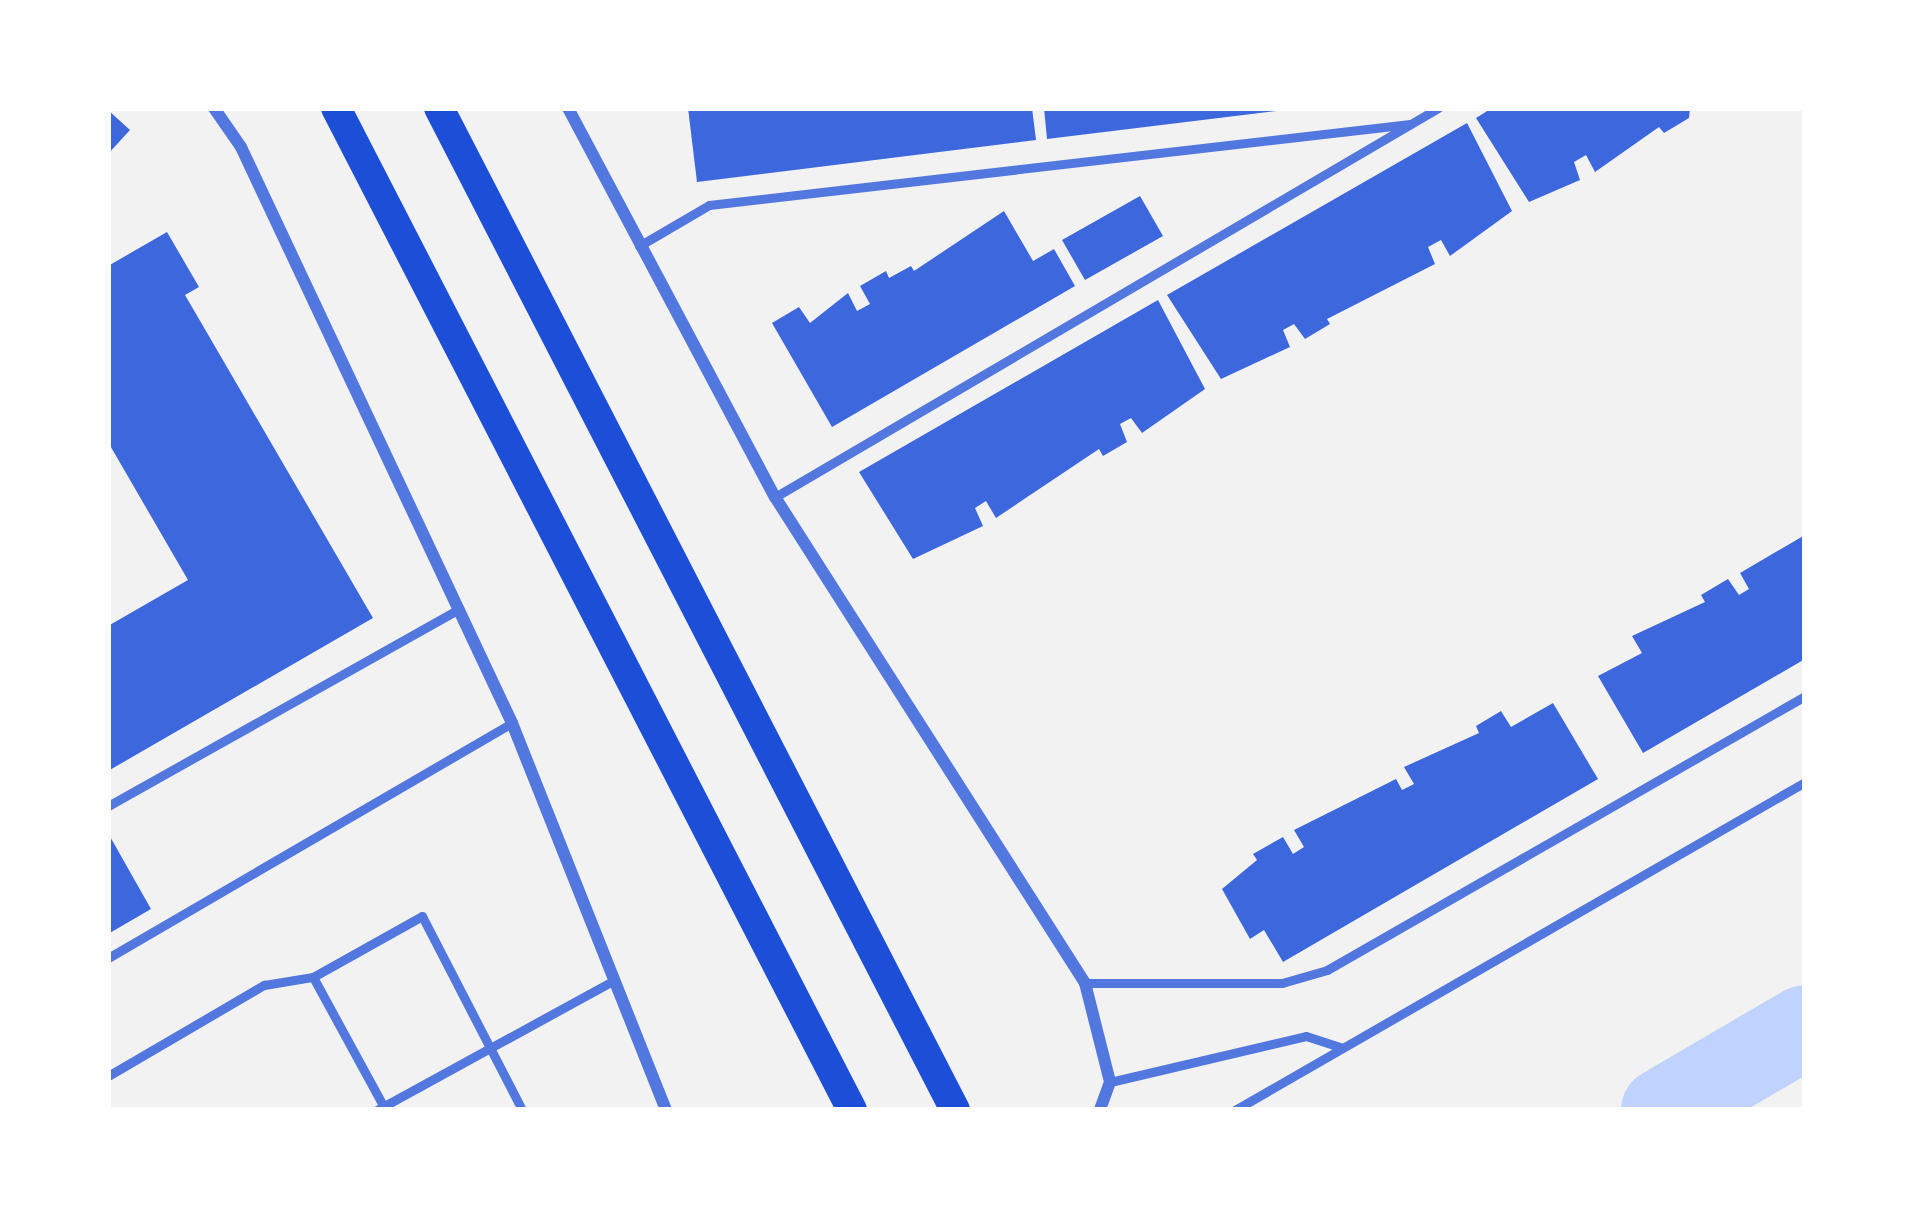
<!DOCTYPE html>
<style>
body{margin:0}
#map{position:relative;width:1913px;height:1218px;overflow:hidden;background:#f2f2f2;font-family:Figtree,sans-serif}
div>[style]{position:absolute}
.river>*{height:84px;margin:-42px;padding:0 42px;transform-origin:42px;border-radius:42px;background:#bfd3fe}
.building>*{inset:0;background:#3d67dc}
.service>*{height:9px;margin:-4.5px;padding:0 4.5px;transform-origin:4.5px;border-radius:4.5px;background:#5277de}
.minor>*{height:12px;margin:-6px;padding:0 6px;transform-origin:6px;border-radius:6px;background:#5277de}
.primary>*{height:30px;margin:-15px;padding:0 15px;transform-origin:15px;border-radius:15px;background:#1d4ed8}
span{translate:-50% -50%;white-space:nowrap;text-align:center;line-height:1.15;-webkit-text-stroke:9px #fff;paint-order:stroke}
.frame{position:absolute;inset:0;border:111px solid #fff;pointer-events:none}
</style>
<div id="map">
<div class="river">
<i style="left:1663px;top:1110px;width:164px;rotate:-30.3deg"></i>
</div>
<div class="building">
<i style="clip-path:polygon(688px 108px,1032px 108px,1036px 140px,697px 182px)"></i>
<i style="clip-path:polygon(1044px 108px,1276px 108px,1276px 111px,1047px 139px)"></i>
<i style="clip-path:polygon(1492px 108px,1690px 108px,1689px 118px,1664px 133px,1659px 127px,1595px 172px,1586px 155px,1574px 162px,1580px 180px,1529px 202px,1476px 118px)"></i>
<i style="clip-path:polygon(108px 110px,130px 130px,108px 154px)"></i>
<i style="clip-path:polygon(1467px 123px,1512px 211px,1450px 256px,1441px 240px,1428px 247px,1435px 264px,1327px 319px,1330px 324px,1305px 339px,1294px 324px,1283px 330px,1290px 347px,1221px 379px,1167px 295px)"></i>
<i style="clip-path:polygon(1140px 196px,1163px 236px,1085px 280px,1062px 240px)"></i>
<i style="clip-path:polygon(1004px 211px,1033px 261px,1054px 249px,1075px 286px,832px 427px,772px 323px,799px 307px,810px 323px,848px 293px,857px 311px,870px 304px,860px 286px,886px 271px,889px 278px,911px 266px,914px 271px)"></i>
<i style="clip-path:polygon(167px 232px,199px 287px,185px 295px,373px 618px,108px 771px,108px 626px,188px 580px,108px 442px,108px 266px)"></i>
<i style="clip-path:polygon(1158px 300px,1205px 389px,1142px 433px,1131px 418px,1120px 424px,1127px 442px,1103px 456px,1099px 449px,996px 518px,986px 501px,975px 508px,983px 526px,913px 559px,859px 472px)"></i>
<i style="clip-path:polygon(1805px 535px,1805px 659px,1643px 753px,1598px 676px,1642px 653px,1632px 636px,1705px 602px,1701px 595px,1728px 579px,1739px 595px,1749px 589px,1740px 573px)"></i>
<i style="clip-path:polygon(1553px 703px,1598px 779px,1283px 962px,1264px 930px,1250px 939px,1222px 889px,1257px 860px,1253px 854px,1283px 837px,1293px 854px,1304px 847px,1294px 830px,1396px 779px,1402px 790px,1414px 784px,1404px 767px,1479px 733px,1476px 726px,1501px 711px,1511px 727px)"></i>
<i style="clip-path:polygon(108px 833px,151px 909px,108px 934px)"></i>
</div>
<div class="service">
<i style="left:639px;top:246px;width:81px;rotate:-30.4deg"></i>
<i style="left:709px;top:205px;width:706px;rotate:-6.59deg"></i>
<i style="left:775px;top:497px;width:769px;rotate:-30.4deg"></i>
<i style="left:108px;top:806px;width:403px;rotate:-29.3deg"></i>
<i style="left:108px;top:958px;width:467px;rotate:-30.2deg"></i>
<i style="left:313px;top:977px;width:150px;rotate:61.4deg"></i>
<i style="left:1085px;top:983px;width:197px"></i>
<i style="left:1282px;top:983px;width:47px;rotate:-16.1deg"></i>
<i style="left:1327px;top:970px;width:551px;rotate:-29.82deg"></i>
<i style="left:108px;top:1076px;width:181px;rotate:-30.3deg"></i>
<i style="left:264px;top:985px;width:50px;rotate:-9.3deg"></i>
<i style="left:313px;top:977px;width:125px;rotate:-29.2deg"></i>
<i style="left:422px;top:916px;width:218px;rotate:62.7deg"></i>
<i style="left:1110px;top:1082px;width:201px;rotate:-13.2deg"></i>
<i style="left:1306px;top:1036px;width:38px;rotate:18deg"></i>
<i style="left:377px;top:1110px;width:270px;rotate:-28.7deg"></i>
<i style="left:1235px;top:1110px;width:658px;rotate:-29.92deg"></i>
</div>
<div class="minor">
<i style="left:214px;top:108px;width:47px;rotate:55.3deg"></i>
<i style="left:241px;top:147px;width:637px;rotate:64.8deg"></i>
<i style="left:512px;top:723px;width:417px;rotate:68.3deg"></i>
<i style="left:568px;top:108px;width:441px;rotate:62deg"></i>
<i style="left:775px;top:497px;width:576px;rotate:57.47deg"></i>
<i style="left:1085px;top:983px;width:102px;rotate:75.8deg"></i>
<i style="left:1110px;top:1082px;width:30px;rotate:110deg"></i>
</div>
<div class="primary">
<i style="left:336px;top:108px;width:1127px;rotate:62.75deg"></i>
<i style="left:439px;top:108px;width:1127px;rotate:62.75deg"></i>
</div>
<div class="frame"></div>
</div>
